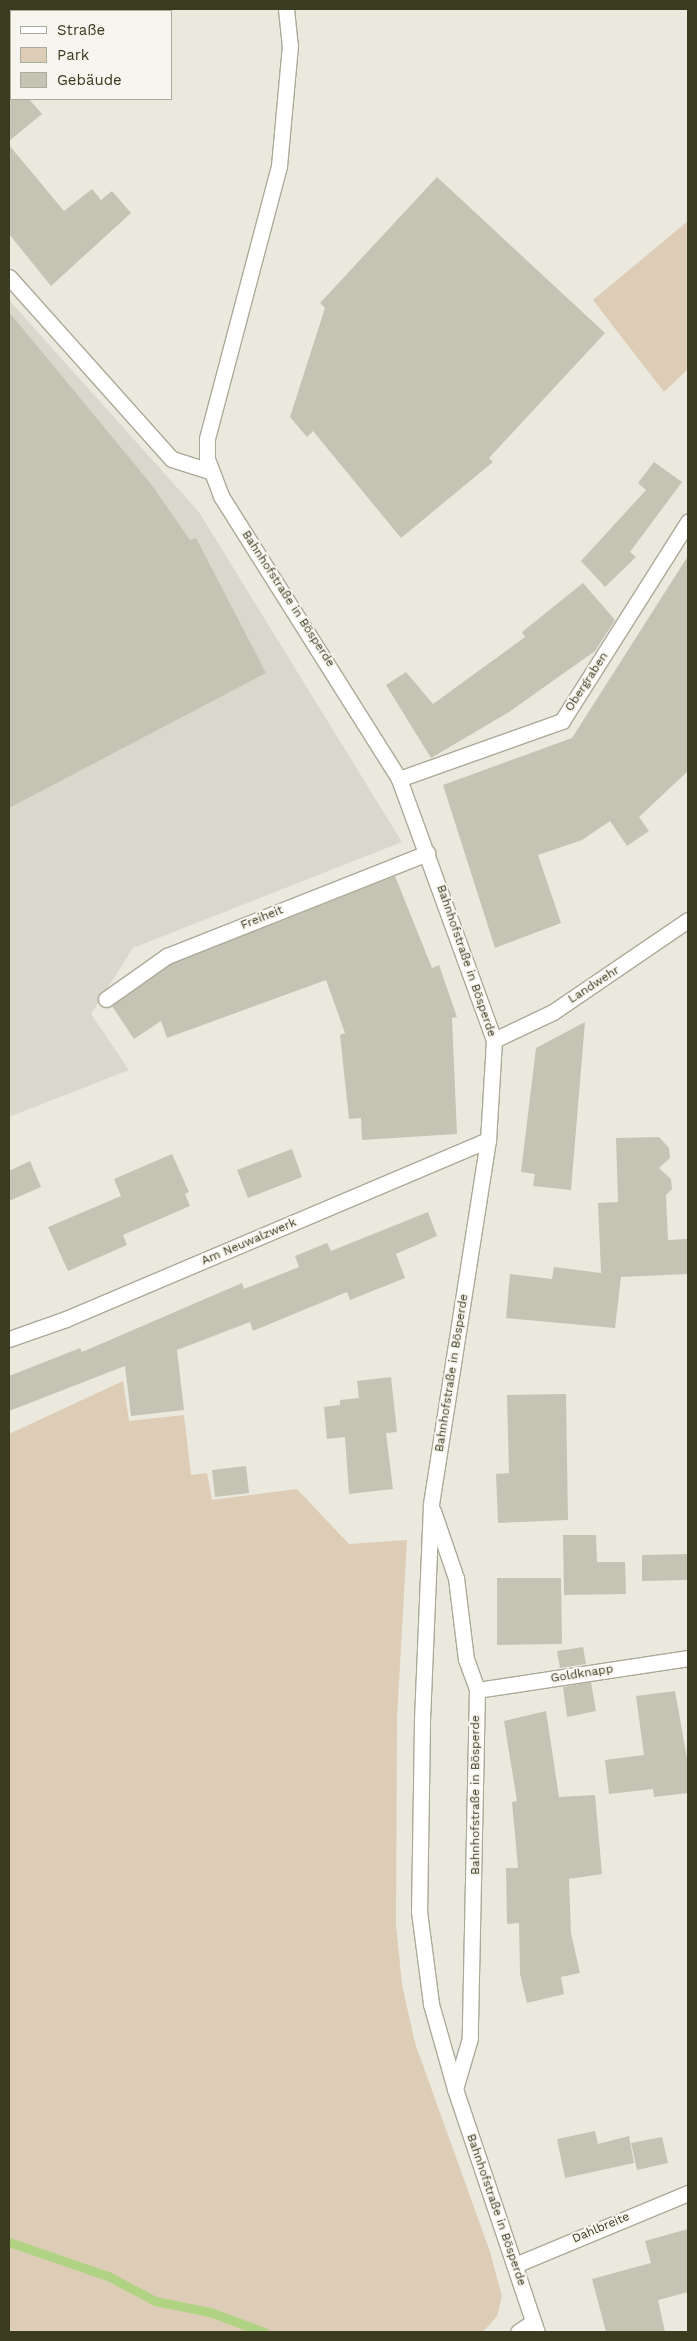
<!DOCTYPE html>
<meta charset="utf-8">
<style>
body{margin:0}
#map{position:relative;width:697px;height:2341px;overflow:hidden;background:#ebe9de;font-family:"Work Sans",sans-serif}
div>[style]{position:absolute}
.built>*{inset:0;background:#dad8cc}
.green>*{inset:0;background:#ddccb6}
.stream>*{height:9px;margin:-4.5px;padding:0 4.5px;transform-origin:4.5px;border-radius:4.5px;background:#b0d383}
.building>*{inset:0;background:#c5c3b4}
.roads{filter:drop-shadow(1px 0 #abaa99) drop-shadow(-1px 0 #abaa99) drop-shadow(0 1px #abaa99) drop-shadow(0 -1px #abaa99)}
.minor>*{height:15px;margin:-7.5px;padding:0 7.5px;transform-origin:7.5px;border-radius:7.5px;background:#fff}
span{translate:-50% -50%;white-space:nowrap;text-align:center;line-height:1.15;-webkit-text-stroke:4px #f7f5ef;paint-order:stroke}
.street-label{font-size:12px;color:#3a3b1f}
.frame{position:absolute;inset:0;border:10px solid #3a3b1f;pointer-events:none}
.legend{position:absolute;left:10px;top:10px;width:162px;height:90px;box-sizing:border-box;background:#f7f5ef;border:1px solid #abab9c;margin:0;padding:6px 9px;list-style:none;font-size:15px;color:#3a3b1f}
.legend li{display:flex;align-items:center;gap:10px;height:25px}
.legend b{width:25px;border:1px solid #abab9c}
</style>
<div id="map">
<div class="built">
<i style="clip-path:polygon(9px 300px,199px 512px,402px 842px,133px 948px,91px 1014px,129px 1070px,9px 1117px)"></i>
</div>
<div class="green">
<i style="clip-path:polygon(688px 221px,688px 369px,664px 392px,593px 300px)"></i>
<i style="clip-path:polygon(123px 1381px,129px 1421px,184px 1415px,191px 1475px,207px 1473px,212px 1500px,297px 1489px,349px 1544px,407px 1540px,397px 1718px,396px 1924px,402px 1985px,415px 2043px,490px 2252px,502px 2296px,497px 2316px,483px 2332px,9px 2332px,9px 1434px)"></i>
</div>
<div class="stream">
<i style="left:9px;top:2242px;width:105px;rotate:19deg"></i>
<i style="left:108px;top:2276px;width:53px;rotate:28deg"></i>
<i style="left:155px;top:2301px;width:56px;rotate:11.3deg"></i>
<i style="left:210px;top:2312px;width:58px;rotate:20.3deg"></i>
</div>
<div class="building">
<i style="clip-path:polygon(9px 76px,11px 99px,29px 99px,42px 114px,9px 141px)"></i>
<i style="clip-path:polygon(9px 145px,64px 211px,92px 189px,101px 200px,112px 191px,131px 213px,51px 286px,9px 234px)"></i>
<i style="clip-path:polygon(437px 177px,605px 333px,489px 458px,493px 462px,401px 538px,313px 431px,307px 437px,290px 417px,325px 308px,320px 303px)"></i>
<i style="clip-path:polygon(9px 312px,151px 484px,190px 540px,196px 538px,266px 673px,9px 808px)"></i>
<i style="clip-path:polygon(654px 462px,682px 482px,630px 552px,636px 557px,605px 587px,581px 561px,646px 490px,638px 483px)"></i>
<i style="clip-path:polygon(688px 556px,688px 771px,639px 817px,649px 831px,627px 846px,610px 821px,582px 840px,538px 855px,561px 923px,495px 948px,443px 785px,572px 738px)"></i>
<i style="clip-path:polygon(583px 583px,615px 620px,595px 651px,509px 712px,431px 758px,386px 685px,406px 672px,433px 704px,525px 637px,522px 632px)"></i>
<i style="clip-path:polygon(395px 876px,432px 968px,439px 965px,457px 1017px,452px 1018px,457px 1134px,362px 1140px,361px 1118px,349px 1119px,340px 1035px,345px 1033px,326px 980px,167px 1038px,161px 1021px,134px 1039px,112px 1006px,171px 964px)"></i>
<i style="clip-path:polygon(585px 1022px,571px 1190px,533px 1186px,535px 1174px,521px 1172px,536px 1048px)"></i>
<i style="clip-path:polygon(659px 1137px,669px 1148px,670px 1158px,659px 1168px,671px 1179px,672px 1189px,666px 1195px,668px 1240px,688px 1239px,688px 1274px,621px 1277px,615px 1328px,506px 1318px,510px 1274px,552px 1279px,554px 1267px,601px 1273px,598px 1203px,618px 1202px,616px 1138px)"></i>
<i style="clip-path:polygon(292px 1149px,302px 1177px,248px 1198px,237px 1170px)"></i>
<i style="clip-path:polygon(172px 1154px,189px 1192px,185px 1194px,190px 1206px,123px 1235px,127px 1245px,68px 1271px,48px 1227px,121px 1196px,114px 1179px)"></i>
<i style="clip-path:polygon(30px 1161px,41px 1187px,9px 1201px,9px 1171px)"></i>
<i style="clip-path:polygon(428px 1212px,437px 1236px,396px 1254px,405px 1278px,350px 1300px,347px 1292px,253px 1331px,250px 1322px,177px 1350px,184px 1410px,131px 1416px,125px 1366px,9px 1411px,9px 1376px,80px 1348px,82px 1352px,242px 1283px,244px 1289px,299px 1267px,295px 1256px,327px 1243px,331px 1251px)"></i>
<i style="clip-path:polygon(391px 1377px,397px 1432px,386px 1433px,393px 1489px,349px 1494px,345px 1437px,327px 1439px,324px 1407px,340px 1405px,340px 1400px,359px 1398px,357px 1381px)"></i>
<i style="clip-path:polygon(566px 1394px,568px 1520px,498px 1523px,496px 1474px,509px 1473px,507px 1395px)"></i>
<i style="clip-path:polygon(246px 1466px,249px 1493px,215px 1497px,212px 1470px)"></i>
<i style="clip-path:polygon(563px 1535px,596px 1535px,597px 1562px,625px 1562px,626px 1594px,564px 1595px)"></i>
<i style="clip-path:polygon(688px 1554px,688px 1580px,642px 1581px,642px 1555px)"></i>
<i style="clip-path:polygon(497px 1578px,561px 1578px,562px 1644px,497px 1645px)"></i>
<i style="clip-path:polygon(583px 1647px,586px 1664px,560px 1668px,557px 1651px)"></i>
<i style="clip-path:polygon(591px 1682px,596px 1711px,567px 1717px,563px 1687px)"></i>
<i style="clip-path:polygon(675px 1691px,688px 1764px,688px 1793px,654px 1797px,653px 1789px,609px 1794px,605px 1760px,644px 1755px,636px 1696px)"></i>
<i style="clip-path:polygon(546px 1711px,559px 1797px,595px 1795px,602px 1874px,569px 1879px,571px 1933px,580px 1973px,561px 1977px,564px 1994px,527px 2003px,520px 1974px,519px 1923px,507px 1924px,506px 1868px,518px 1868px,512px 1802px,517px 1801px,504px 1721px)"></i>
<i style="clip-path:polygon(595px 2131px,598px 2144px,629px 2136px,634px 2163px,565px 2178px,557px 2139px)"></i>
<i style="clip-path:polygon(662px 2137px,668px 2163px,637px 2170px,631px 2143px)"></i>
<i style="clip-path:polygon(688px 2229px,688px 2292px,658px 2300px,665px 2332px,606px 2332px,592px 2279px,651px 2263px,645px 2241px)"></i>
</div>
<div class="roads">
<div class="minor">
<i style="left:286px;top:9px;width:36px;rotate:84deg"></i>
<i style="left:290px;top:45px;width:121px;rotate:95.2deg"></i>
<i style="left:279px;top:166px;width:282px;rotate:104.8deg"></i>
<i style="left:207px;top:439px;width:20px;rotate:90deg"></i>
<i style="left:207px;top:459px;width:40px;rotate:69deg"></i>
<i style="left:221px;top:496px;width:334px;rotate:57.8deg"></i>
<i style="left:399px;top:779px;width:278px;rotate:70deg"></i>
<i style="left:494px;top:1040px;width:100px;rotate:93.4deg"></i>
<i style="left:488px;top:1140px;width:369px;rotate:98.9deg"></i>
<i style="left:431px;top:1505px;width:219px;rotate:92.4deg"></i>
<i style="left:422px;top:1724px;width:187px;rotate:90.9deg"></i>
<i style="left:419px;top:1911px;width:94px;rotate:82.6deg"></i>
<i style="left:431px;top:2004px;width:88px;rotate:74.2deg"></i>
<i style="left:455px;top:2089px;width:256px;rotate:71.4deg"></i>
<i style="left:9px;top:277px;width:244px;rotate:48.2deg"></i>
<i style="left:172px;top:459px;width:42px;rotate:18deg"></i>
<i style="left:399px;top:779px;width:173px;rotate:-19.6deg"></i>
<i style="left:562px;top:721px;width:236px;rotate:-57.7deg"></i>
<i style="left:106px;top:999px;width:75px;rotate:-35.2deg"></i>
<i style="left:167px;top:956px;width:280px;rotate:-21.6deg"></i>
<i style="left:494px;top:1040px;width:65px;rotate:-25.4deg"></i>
<i style="left:553px;top:1012px;width:163px;rotate:-34.3deg"></i>
<i style="left:9px;top:1339px;width:60px;rotate:-19.3deg"></i>
<i style="left:66px;top:1319px;width:458px;rotate:-23deg"></i>
<i style="left:433px;top:1511px;width:71px;rotate:71.1deg"></i>
<i style="left:456px;top:1578px;width:82px;rotate:83deg"></i>
<i style="left:466px;top:1659px;width:33px;rotate:70deg"></i>
<i style="left:477px;top:1690px;width:348px;rotate:91.2deg"></i>
<i style="left:470px;top:2038px;width:53px;rotate:106.4deg"></i>
<i style="left:477px;top:1690px;width:213px;rotate:-8.6deg"></i>
<i style="left:515px;top:2265px;width:187px;rotate:-22.6deg"></i>
<i style="left:518px;top:2332px;width:18px;rotate:-34deg"></i>
</div>
</div>
<div class="street-label">
<span style="left:288px;top:599px;rotate:57deg">Bahnhofstraße in Bösperde</span>
<span style="left:587px;top:682px;rotate:-57deg">Obergraben</span>
<span style="left:262px;top:918px;rotate:-22deg">Freiheit</span>
<span style="left:466px;top:961px;rotate:71deg">Bahnhofstraße in Bösperde</span>
<span style="left:594px;top:985px;rotate:-33deg">Landwehr</span>
<span style="left:249px;top:1242px;rotate:-23deg">Am Neuwalzwerk</span>
<span style="left:452px;top:1373px;rotate:-81deg">Bahnhofstraße in Bösperde</span>
<span style="left:582px;top:1674px;rotate:-9deg">Goldknapp</span>
<span style="left:476px;top:1795px;rotate:-90deg">Bahnhofstraße in Bösperde</span>
<span style="left:496px;top:2210px;rotate:71deg">Bahnhofstraße in Bösperde</span>
<span style="left:601px;top:2228px;rotate:-23deg">Dahlbreite</span>
</div>
<div class="frame"></div>
<ul class="legend">
<li><b style="height:6px;background:#fff"></b>Straße</li>
<li><b style="height:14px;background:#ddccb6"></b>Park</li>
<li><b style="height:14px;background:#c5c3b4"></b>Gebäude</li>
</ul>
</div>
